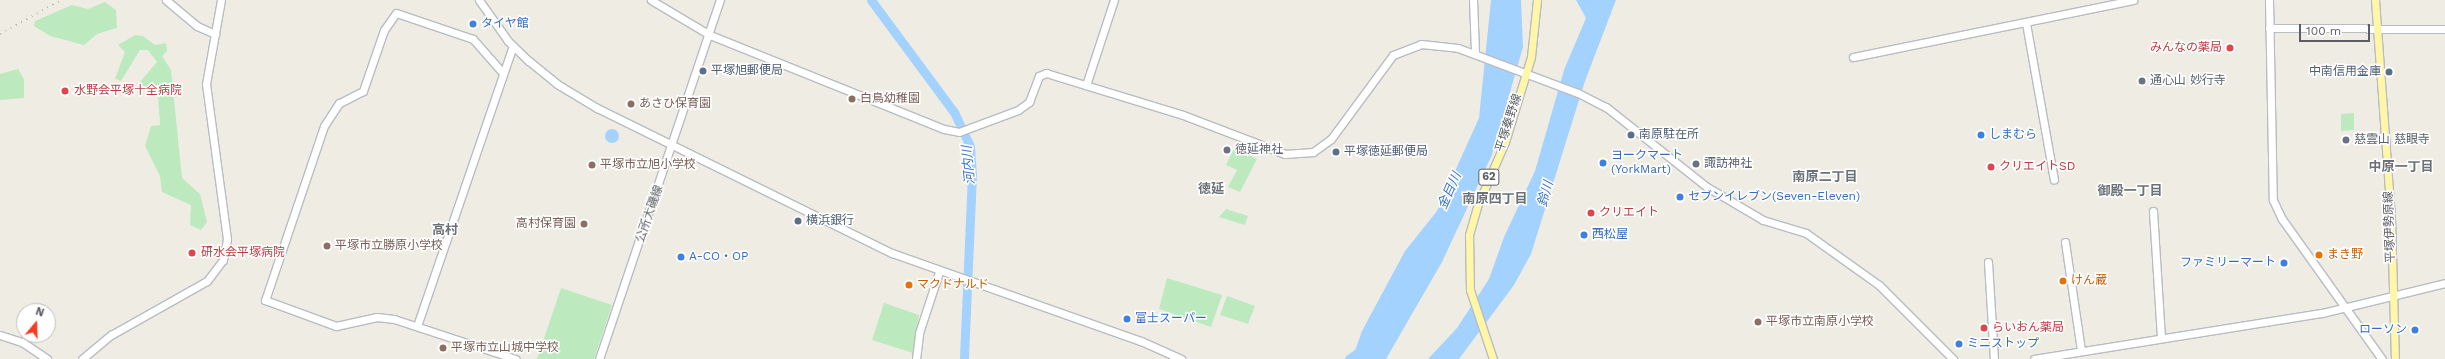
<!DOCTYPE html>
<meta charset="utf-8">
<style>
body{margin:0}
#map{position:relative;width:2445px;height:359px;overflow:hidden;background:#efede3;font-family:"Work Sans","Noto Sans JP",sans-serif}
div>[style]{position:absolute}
.green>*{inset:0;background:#bde9bf}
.water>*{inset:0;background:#a3d2ff}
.round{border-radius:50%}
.river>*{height:9px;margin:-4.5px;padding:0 4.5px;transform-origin:4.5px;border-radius:4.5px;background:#a3d2ff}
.roads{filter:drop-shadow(1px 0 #b8bcc3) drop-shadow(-1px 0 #b8bcc3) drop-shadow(0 1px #b8bcc3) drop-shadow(0 -1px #b8bcc3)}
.secondary>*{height:7px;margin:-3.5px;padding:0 3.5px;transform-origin:3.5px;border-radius:3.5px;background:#fff}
.primary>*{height:7px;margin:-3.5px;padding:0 3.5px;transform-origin:3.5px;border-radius:3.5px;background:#fff6a8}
.rail>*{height:1.5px;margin-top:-0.75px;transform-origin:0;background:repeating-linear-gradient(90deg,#b5b6b6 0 1px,transparent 0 6px)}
.dots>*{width:11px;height:11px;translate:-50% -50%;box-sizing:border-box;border:2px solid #fff;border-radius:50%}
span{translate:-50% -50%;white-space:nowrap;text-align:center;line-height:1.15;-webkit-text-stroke:3px #fff;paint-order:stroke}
.shield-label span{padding:1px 3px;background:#fff;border:1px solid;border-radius:3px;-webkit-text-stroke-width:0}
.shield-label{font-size:11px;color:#5b5f65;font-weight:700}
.shop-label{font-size:12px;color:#366cbe}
.left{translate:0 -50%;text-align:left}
.right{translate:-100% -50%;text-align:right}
.health-label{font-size:12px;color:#be3a42}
.service-label{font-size:12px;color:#4e5e75}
.worship-label{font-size:12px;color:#5b616d}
.education-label{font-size:12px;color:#785e54}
.street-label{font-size:12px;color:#5b5f65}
.food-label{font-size:12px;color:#c56008}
.water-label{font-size:13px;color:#3875c5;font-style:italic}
.neighbourhood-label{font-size:13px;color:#6c7177;font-weight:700}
.north{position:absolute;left:16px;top:303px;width:40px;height:40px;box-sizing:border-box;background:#fff;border:1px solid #bdbfc1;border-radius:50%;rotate:19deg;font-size:11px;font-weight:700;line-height:16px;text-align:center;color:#5b5f65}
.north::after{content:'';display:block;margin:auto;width:14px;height:18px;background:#f93c1f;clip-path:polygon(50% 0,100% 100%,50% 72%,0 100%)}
.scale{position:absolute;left:2299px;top:24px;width:71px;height:18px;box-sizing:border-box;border:2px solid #5b5f65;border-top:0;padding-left:5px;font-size:12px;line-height:14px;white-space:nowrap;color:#5b5f65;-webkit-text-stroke:3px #fff;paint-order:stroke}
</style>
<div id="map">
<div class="green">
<i style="clip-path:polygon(105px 2px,116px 10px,117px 28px,97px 34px,84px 45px,50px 36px,34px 26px,35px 21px,72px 5px,88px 9px)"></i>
<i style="clip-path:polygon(135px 35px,143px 36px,155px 45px,166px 43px,167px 51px,162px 56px,171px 70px,182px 178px,200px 194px,207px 222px,201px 230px,190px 225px,191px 205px,162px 192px,160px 176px,145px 146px,151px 126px,160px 125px,158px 95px,139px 83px,157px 62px,148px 50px,140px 50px,121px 81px,115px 79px,125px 52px,118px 45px)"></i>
<i style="clip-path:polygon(18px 69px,24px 79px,24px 98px,0 100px,0 74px)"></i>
<i style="clip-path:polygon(2354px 113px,2354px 130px,2341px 131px,2341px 114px)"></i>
<i style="clip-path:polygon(1238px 140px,1247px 143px,1243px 152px,1257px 159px,1240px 192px,1228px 187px,1237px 170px,1226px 165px)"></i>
<i style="clip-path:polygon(1226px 209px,1248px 216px,1245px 225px,1219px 217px)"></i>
<i style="clip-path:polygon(1167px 278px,1222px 295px,1211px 327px,1159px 309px)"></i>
<i style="clip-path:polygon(561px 288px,612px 305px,594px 359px,537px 359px)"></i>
<i style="clip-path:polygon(1227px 296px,1255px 306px,1248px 324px,1220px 315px)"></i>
<i style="clip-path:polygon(884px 303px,919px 315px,913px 353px,872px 340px)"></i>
</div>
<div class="water">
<i style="clip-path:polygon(1491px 0,1521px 0,1523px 47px,1492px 155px,1442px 262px,1386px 359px,1352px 359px,1362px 331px,1405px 251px,1437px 211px,1479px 118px)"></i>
<i style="clip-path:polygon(1576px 0,1616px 0,1585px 81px,1531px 254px,1514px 285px,1459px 359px,1428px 359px,1457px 328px,1489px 279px,1504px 237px,1535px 171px,1564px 70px,1586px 18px)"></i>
<i class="round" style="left:605px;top:129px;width:14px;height:14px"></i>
</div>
<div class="river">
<i style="left:871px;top:0;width:139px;rotate:53.5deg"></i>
<i style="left:954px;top:112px;width:38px;rotate:65deg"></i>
<i style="left:970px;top:147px;width:27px;rotate:86deg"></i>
<i style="left:972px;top:174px;width:185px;rotate:92.5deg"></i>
<i style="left:1349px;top:359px;width:19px;rotate:-36deg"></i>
</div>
<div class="roads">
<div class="secondary">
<i style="left:166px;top:0;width:40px;rotate:40deg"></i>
<i style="left:197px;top:26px;width:20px;rotate:24deg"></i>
<i style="left:479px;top:0;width:50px;rotate:54.7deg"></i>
<i style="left:508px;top:41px;width:29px;rotate:44deg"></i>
<i style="left:529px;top:61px;width:36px;rotate:39deg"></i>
<i style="left:557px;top:84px;width:47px;rotate:31deg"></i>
<i style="left:597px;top:108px;width:329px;rotate:26.2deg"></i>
<i style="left:892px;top:253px;width:264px;rotate:19.5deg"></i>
<i style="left:1141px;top:341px;width:44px;rotate:24.2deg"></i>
<i style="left:651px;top:0;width:69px;rotate:30.7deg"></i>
<i style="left:710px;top:35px;width:252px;rotate:21.9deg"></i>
<i style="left:944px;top:129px;width:15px;rotate:11deg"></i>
<i style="left:959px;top:132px;width:63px;rotate:-20.4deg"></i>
<i style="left:1018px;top:110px;width:14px;rotate:-36deg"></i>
<i style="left:1029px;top:102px;width:28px;rotate:-69deg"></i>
<i style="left:1039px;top:76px;width:8px;rotate:-23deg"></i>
<i style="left:1046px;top:73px;width:143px;rotate:17deg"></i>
<i style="left:1183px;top:115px;width:109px;rotate:20.9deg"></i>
<i style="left:1285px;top:154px;width:28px;rotate:-4deg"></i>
<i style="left:1313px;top:152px;width:22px;rotate:-36deg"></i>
<i style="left:1331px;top:139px;width:104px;rotate:-53.6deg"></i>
<i style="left:1393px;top:55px;width:30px;rotate:-21deg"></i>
<i style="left:1421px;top:44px;width:37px;rotate:6deg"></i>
<i style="left:1458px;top:48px;width:128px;rotate:20.6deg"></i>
<i style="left:1578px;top:93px;width:31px;rotate:27deg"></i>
<i style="left:1606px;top:107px;width:129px;rotate:38.4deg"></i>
<i style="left:1707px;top:187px;width:65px;rotate:30.5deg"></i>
<i style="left:1763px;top:220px;width:45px;rotate:16.8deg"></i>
<i style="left:1806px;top:233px;width:90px;rotate:35.5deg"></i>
<i style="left:1879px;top:285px;width:105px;rotate:45deg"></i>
<i style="left:1473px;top:0;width:53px;rotate:87.8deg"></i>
<i style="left:2269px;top:0;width:200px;rotate:88.9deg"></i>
<i style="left:2273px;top:200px;width:21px;rotate:65deg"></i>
<i style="left:2282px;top:219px;width:172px;rotate:54.5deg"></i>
<i style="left:2026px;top:23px;width:159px;rotate:79.9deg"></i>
<i style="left:2269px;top:28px;width:176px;rotate:0.3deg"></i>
<i style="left:1853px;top:57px;width:286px;rotate:-11.5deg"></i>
<i style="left:502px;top:72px;width:44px;rotate:-131.3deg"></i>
<i style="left:473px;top:39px;width:81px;rotate:-161.3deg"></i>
<i style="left:396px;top:13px;width:21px;rotate:125deg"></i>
<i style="left:384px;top:30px;width:65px;rotate:109deg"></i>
<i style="left:363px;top:91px;width:27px;rotate:153deg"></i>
<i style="left:339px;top:103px;width:27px;rotate:123deg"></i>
<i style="left:324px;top:126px;width:184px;rotate:108.7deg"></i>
<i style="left:265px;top:300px;width:76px;rotate:20.1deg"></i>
<i style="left:336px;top:326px;width:42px;rotate:-12.4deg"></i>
<i style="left:377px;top:317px;width:17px;rotate:7deg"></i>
<i style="left:394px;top:319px;width:128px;rotate:18.2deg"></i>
<i style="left:1086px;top:85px;width:89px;rotate:-71.8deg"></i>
<i style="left:2153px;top:211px;width:127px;rotate:86.4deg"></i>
<i style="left:2065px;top:242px;width:110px;rotate:81.6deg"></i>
<i style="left:1988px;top:262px;width:97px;rotate:86.5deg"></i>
<i style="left:417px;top:326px;width:296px;rotate:-71.1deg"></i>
<i style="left:0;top:335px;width:23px;rotate:18deg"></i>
<i style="left:22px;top:342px;width:30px;rotate:34deg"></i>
<i style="left:82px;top:359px;width:38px;rotate:-40deg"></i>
<i style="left:111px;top:335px;width:110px;rotate:-29.4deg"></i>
<i style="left:207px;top:281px;width:26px;rotate:-53deg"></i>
<i style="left:223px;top:260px;width:21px;rotate:-79deg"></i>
<i style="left:227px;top:239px;width:156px;rotate:-97.7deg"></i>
<i style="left:206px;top:84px;width:85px;rotate:-79.9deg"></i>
<i style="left:599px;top:359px;width:379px;rotate:-71.4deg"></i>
<i style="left:916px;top:359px;width:26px;rotate:-83deg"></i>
<i style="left:919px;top:333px;width:64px;rotate:-71.8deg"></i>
<i style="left:2034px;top:359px;width:292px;rotate:-9.1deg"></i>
<i style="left:2322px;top:313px;width:127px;rotate:-13.7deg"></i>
</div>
<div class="primary">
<i style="left:2375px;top:0;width:219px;rotate:85.8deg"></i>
<i style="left:2391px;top:218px;width:141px;rotate:88.4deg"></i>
<i style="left:1493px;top:359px;width:73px;rotate:-108.4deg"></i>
<i style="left:1470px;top:290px;width:55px;rotate:-91deg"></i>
<i style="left:1469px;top:235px;width:32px;rotate:-74deg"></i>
<i style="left:1478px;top:204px;width:68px;rotate:-66.5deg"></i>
<i style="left:1505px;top:142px;width:89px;rotate:-73deg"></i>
<i style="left:1531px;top:57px;width:57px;rotate:-84deg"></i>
</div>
</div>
<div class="rail">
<i style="left:0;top:34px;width:70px;rotate:-29.1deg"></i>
</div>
<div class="dots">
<i style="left:473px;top:24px;background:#3f7fe0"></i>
<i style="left:2230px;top:48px;background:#e0444e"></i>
<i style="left:703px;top:71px;background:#5c6f8a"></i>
<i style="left:2389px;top:72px;background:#5c6f8a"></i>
<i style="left:2142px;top:81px;background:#6b7280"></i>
<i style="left:65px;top:91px;background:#e0444e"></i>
<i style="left:852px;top:99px;background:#8d6e63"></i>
<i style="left:631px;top:104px;background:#8d6e63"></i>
<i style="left:1631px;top:135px;background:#5c6f8a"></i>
<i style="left:1981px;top:135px;background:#3f7fe0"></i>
<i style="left:2346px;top:140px;background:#6b7280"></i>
<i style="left:1227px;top:150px;background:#6b7280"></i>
<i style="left:1336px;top:152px;background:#5c6f8a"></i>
<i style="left:1603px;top:163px;background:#3f7fe0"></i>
<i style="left:1696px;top:164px;background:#6b7280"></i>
<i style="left:592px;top:165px;background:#8d6e63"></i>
<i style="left:1991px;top:167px;background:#e0444e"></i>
<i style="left:1680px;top:197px;background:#3f7fe0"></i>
<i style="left:1591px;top:213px;background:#e0444e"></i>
<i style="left:798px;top:221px;background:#5c6f8a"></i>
<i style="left:584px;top:224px;background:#8d6e63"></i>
<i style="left:1584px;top:235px;background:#3f7fe0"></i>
<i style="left:327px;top:246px;background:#8d6e63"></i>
<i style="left:192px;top:253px;background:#e0444e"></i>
<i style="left:2319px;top:255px;background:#e8710a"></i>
<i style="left:681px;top:257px;background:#3f7fe0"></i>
<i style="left:2284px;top:263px;background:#3f7fe0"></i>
<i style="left:2063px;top:281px;background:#e8710a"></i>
<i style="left:909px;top:285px;background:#e8710a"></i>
<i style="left:1127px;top:319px;background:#3f7fe0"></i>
<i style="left:1758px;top:322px;background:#8d6e63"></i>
<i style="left:1984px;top:328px;background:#e0444e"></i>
<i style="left:2415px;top:330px;background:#3f7fe0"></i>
<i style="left:1959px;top:344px;background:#3f7fe0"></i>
<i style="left:443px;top:348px;background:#8d6e63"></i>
</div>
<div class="shield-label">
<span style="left:1489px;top:177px">62</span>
</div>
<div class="shop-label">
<span class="left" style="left:481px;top:24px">タイヤ館</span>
<span class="left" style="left:1989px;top:135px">しまむら</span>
<span class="left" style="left:1611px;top:163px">ヨークマート<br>(YorkMart)</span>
<span class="left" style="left:1688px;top:197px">セブンイレブン(Seven-Eleven)</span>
<span class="left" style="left:1592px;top:235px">西松屋</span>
<span class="left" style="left:689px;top:257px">A-CO・OP</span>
<span class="right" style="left:2276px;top:263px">ファミリーマート</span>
<span class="left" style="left:1135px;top:319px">富士スーパー</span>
<span class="right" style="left:2407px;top:330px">ローソン</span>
<span class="left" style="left:1967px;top:344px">ミニストップ</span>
</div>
<div class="health-label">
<span class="right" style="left:2222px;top:48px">みんなの薬局</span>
<span class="left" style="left:74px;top:91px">水野会平塚十全病院</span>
<span class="left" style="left:1999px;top:167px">クリエイトSD</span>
<span class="left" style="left:1599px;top:213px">クリエイト</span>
<span class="left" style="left:201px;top:253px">研水会平塚病院</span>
<span class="left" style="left:1992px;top:328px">らいおん薬局</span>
</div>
<div class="service-label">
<span class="left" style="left:711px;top:71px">平塚旭郵便局</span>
<span class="right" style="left:2381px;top:72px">中南信用金庫</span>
<span class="left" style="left:1639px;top:135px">南原駐在所</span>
<span class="left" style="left:1344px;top:152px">平塚徳延郵便局</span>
<span class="left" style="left:806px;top:221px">横浜銀行</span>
</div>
<div class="worship-label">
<span class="left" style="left:2150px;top:81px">通心山 妙行寺</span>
<span class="left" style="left:2354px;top:140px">慈雲山 慈眼寺</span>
<span class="left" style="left:1235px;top:150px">徳延神社</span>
<span class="left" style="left:1704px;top:164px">諏訪神社</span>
</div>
<div class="education-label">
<span class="left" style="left:860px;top:99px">白鳥幼稚園</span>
<span class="left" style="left:639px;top:104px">あさひ保育園</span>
<span class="left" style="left:600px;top:165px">平塚市立旭小学校</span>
<span class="right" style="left:576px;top:224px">高村保育園</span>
<span class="left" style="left:335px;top:246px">平塚市立勝原小学校</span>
<span class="left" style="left:1766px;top:322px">平塚市立南原小学校</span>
<span class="left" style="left:451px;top:348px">平塚市立山城中学校</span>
</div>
<div class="street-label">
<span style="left:1509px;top:123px;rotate:-72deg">平塚秦野線</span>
<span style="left:650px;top:214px;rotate:-71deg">公所大磯線</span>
<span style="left:2390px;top:227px;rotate:-92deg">平塚伊勢原線</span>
</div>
<div class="food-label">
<span class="left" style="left:2327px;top:255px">まき野</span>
<span class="left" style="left:2071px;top:281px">けん蔵</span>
<span class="left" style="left:917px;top:285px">マクドナルド</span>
</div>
<div class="water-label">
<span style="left:969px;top:165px;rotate:-95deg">河内川</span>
<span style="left:1450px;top:191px;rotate:-66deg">金目川</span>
<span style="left:1546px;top:194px;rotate:-75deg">鈴川</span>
</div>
<div class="neighbourhood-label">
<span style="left:2401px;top:167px">中原一丁目</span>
<span style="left:1825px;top:177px">南原二丁目</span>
<span style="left:1211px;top:189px">徳延</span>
<span style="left:2130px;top:191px">御殿一丁目</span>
<span style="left:1495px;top:199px">南原四丁目</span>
<span style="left:445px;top:230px">高村</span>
</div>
<div class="north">N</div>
<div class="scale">100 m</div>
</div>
